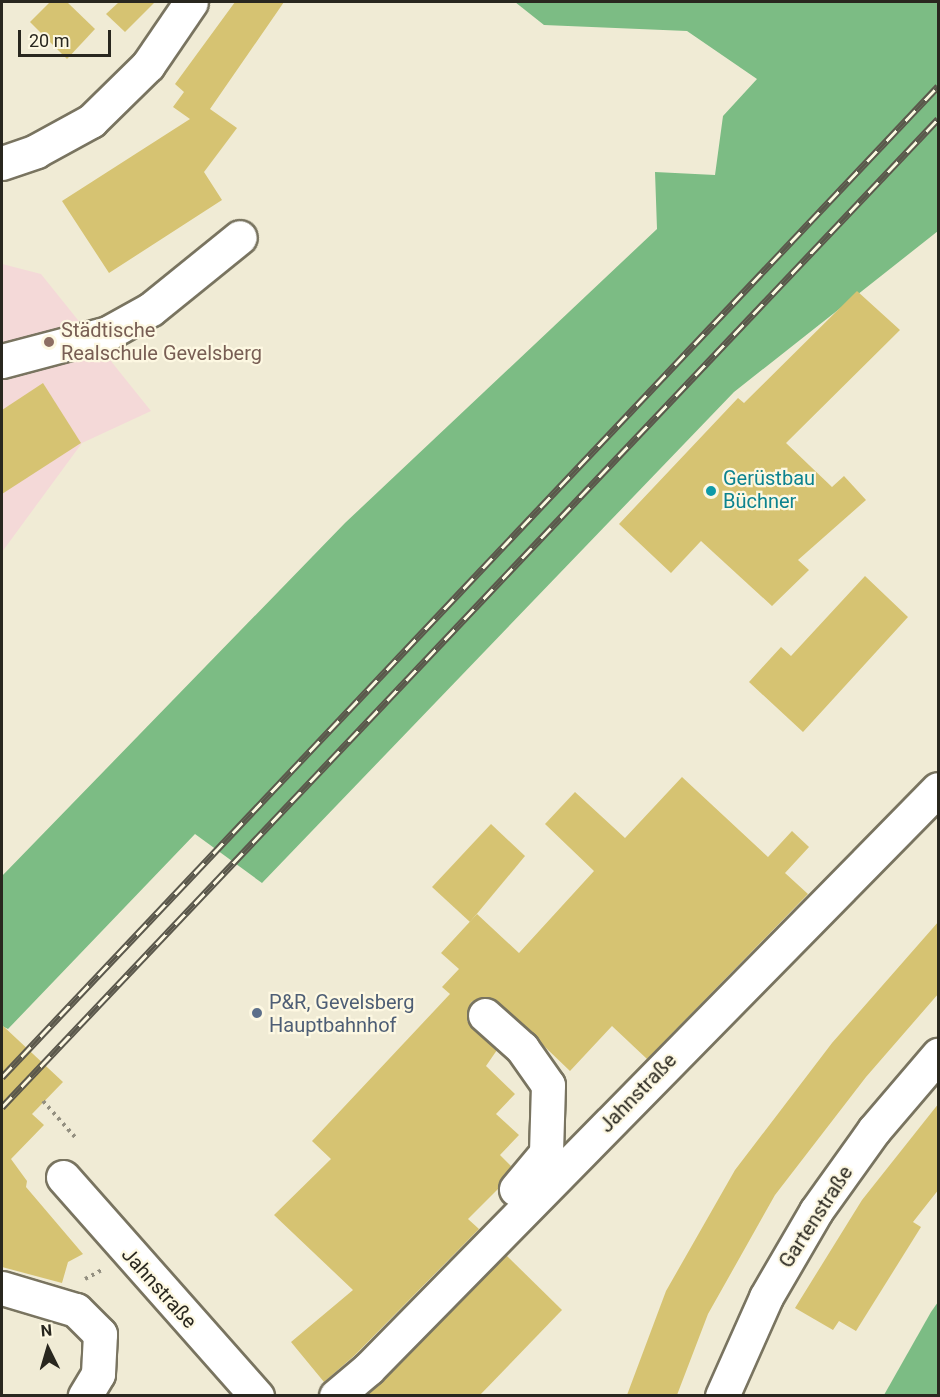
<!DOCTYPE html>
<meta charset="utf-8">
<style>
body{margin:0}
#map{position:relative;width:940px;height:1397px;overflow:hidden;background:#f0ebd5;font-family:Roboto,sans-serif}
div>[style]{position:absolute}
.education>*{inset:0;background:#f4d9d8}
.forest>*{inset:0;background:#7cbc84}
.building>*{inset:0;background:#d6c372}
.path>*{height:4px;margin-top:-2px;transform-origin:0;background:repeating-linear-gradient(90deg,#938f80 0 3px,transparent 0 7.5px)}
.roads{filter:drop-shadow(2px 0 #797460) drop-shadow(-2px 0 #797460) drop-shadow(0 2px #797460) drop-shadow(0 -2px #797460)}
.minor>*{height:33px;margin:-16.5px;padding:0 16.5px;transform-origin:16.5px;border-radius:16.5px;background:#fff}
.rail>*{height:7px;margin-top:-3.5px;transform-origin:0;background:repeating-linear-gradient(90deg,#fdf8e2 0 14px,#5b584c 0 28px);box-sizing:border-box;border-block:2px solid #5b584c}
.dots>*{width:16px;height:16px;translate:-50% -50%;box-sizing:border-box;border:3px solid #fdf8e2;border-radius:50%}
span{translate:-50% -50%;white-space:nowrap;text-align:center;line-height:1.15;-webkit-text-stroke:4.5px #fdf8e2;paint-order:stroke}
.education-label{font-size:20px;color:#785e54}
.left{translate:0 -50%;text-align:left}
.culture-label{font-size:20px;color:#0d838f}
.service-label{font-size:20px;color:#4e5e75}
.street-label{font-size:20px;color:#29271f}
.frame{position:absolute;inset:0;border:3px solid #29271f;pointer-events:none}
.north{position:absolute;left:18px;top:1319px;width:60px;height:60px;-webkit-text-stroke:4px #fdf8e2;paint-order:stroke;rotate:355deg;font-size:16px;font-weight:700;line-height:24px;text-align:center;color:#29271f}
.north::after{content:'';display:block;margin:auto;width:21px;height:27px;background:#29271f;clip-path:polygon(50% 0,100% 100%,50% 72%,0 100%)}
.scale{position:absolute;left:18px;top:30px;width:93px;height:27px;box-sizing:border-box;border:3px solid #29271f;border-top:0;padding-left:8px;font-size:18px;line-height:21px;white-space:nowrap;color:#29271f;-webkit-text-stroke:4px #fdf8e2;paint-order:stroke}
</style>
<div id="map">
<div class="education">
<i style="clip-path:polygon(2px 264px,41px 274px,151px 411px,82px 443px,2px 552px)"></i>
</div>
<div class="forest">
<i style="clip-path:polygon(515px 2px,938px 2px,938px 231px,734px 392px,262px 883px,195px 834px,8px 1029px,2px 1026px,2px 876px,345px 523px,657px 229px,655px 172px,715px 175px,723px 116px,757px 79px,687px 31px,544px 25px)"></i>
<i style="clip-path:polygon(938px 1302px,938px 1395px,884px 1395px,931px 1312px)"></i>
</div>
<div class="building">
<i style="clip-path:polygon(50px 2px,67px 2px,95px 29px,67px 59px,30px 22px)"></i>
<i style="clip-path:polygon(119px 2px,155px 2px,125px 32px,106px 14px)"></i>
<i style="clip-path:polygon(235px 2px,284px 2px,210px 109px,237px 128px,204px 172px,222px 200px,109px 273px,62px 201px,190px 119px,173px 107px,184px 92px,175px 84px)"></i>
<i style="clip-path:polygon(857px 291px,900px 330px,786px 443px,832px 487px,844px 476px,866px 500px,798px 560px,809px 570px,772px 606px,701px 541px,671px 573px,619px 524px,738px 398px,744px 403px)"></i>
<i style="clip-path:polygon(43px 383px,81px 443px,2px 494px,2px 410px)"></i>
<i style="clip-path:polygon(865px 576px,908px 617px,803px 732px,749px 682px,781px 647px,791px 656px)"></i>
<i style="clip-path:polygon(682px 777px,768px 857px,792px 831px,809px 847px,785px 873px,808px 894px,647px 1059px,612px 1026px,570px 1071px,497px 1001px,488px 997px,471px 1002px,467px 1021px,497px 1050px,486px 1066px,515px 1094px,496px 1114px,519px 1135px,500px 1155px,511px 1166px,498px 1189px,468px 1219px,479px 1229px,355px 1355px,324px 1382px,291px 1342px,353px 1290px,274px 1215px,331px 1159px,312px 1141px,450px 994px,442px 987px,459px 969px,441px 953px,477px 914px,519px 953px,594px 871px,545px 824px,575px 792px,625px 838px)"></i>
<i style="clip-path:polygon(491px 824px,525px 856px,470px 922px,432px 887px)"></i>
<i style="clip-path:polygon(939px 921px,939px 993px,866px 1077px,775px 1195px,708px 1314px,677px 1395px,627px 1395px,666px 1291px,735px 1170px,832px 1043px)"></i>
<i style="clip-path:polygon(2px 1025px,63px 1082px,32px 1114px,44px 1125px,11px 1159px,27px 1181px,26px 1187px,83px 1254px,68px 1262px,62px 1283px,2px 1267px)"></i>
<i style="clip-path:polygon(939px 1103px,939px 1189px,913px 1222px,921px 1227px,856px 1331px,839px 1321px,833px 1330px,795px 1308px,862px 1200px)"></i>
<i style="clip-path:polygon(506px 1255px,562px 1310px,480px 1395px,366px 1395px)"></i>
</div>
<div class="path">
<i style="left:43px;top:1101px;width:48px;rotate:48.4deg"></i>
<i style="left:85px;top:1279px;width:19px;rotate:-28deg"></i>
</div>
<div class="roads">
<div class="minor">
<i style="left:2px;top:163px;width:36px;rotate:-19deg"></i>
<i style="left:36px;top:151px;width:63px;rotate:-28.6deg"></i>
<i style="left:91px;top:121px;width:80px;rotate:-44.5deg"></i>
<i style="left:148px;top:65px;width:76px;rotate:-55.7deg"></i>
<i style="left:2px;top:361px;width:110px;rotate:-14.8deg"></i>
<i style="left:108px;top:333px;width:49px;rotate:-29.2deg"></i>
<i style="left:151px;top:309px;width:114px;rotate:-39deg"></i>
<i style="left:485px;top:1015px;width:50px;rotate:41.7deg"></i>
<i style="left:522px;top:1048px;width:45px;rotate:54.9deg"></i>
<i style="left:548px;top:1085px;width:68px;rotate:91.7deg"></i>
<i style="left:546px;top:1153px;width:47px;rotate:129.8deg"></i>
<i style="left:63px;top:1177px;width:293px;rotate:48.5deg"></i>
<i style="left:2px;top:1288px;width:77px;rotate:16.6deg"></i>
<i style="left:76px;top:1310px;width:34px;rotate:45deg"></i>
<i style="left:100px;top:1334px;width:40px;rotate:92.9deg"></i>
<i style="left:98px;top:1374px;width:26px;rotate:121deg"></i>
<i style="left:336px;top:1396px;width:42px;rotate:-40.2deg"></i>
<i style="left:368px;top:1369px;width:813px;rotate:-45.5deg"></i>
<i style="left:722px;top:1396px;width:108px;rotate:-66deg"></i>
<i style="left:766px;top:1297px;width:99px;rotate:-59.8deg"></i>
<i style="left:816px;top:1211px;width:100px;rotate:-54.4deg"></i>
<i style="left:874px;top:1130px;width:99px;rotate:-49.5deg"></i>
</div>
</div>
<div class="rail">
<i style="left:2px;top:1077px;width:1363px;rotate:-46.63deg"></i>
<i style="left:2px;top:1107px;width:1361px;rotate:-46.55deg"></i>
</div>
<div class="dots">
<i style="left:49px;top:342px;background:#8d6e63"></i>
<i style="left:711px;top:491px;background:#0f9aa8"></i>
<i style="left:257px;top:1013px;background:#5c6f8a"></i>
</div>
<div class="education-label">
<span class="left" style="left:61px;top:342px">Städtische<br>Realschule Gevelsberg</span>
</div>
<div class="culture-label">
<span class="left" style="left:723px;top:490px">Gerüstbau<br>Büchner</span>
</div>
<div class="service-label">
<span class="left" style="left:269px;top:1014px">P&amp;R, Gevelsberg<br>Hauptbahnhof</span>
</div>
<div class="street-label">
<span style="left:638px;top:1093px;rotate:-46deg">Jahnstraße</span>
<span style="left:816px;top:1217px;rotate:-57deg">Gartenstraße</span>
<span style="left:159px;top:1288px;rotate:48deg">Jahnstraße</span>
</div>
<div class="frame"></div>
<div class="north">N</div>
<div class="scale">20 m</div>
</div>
